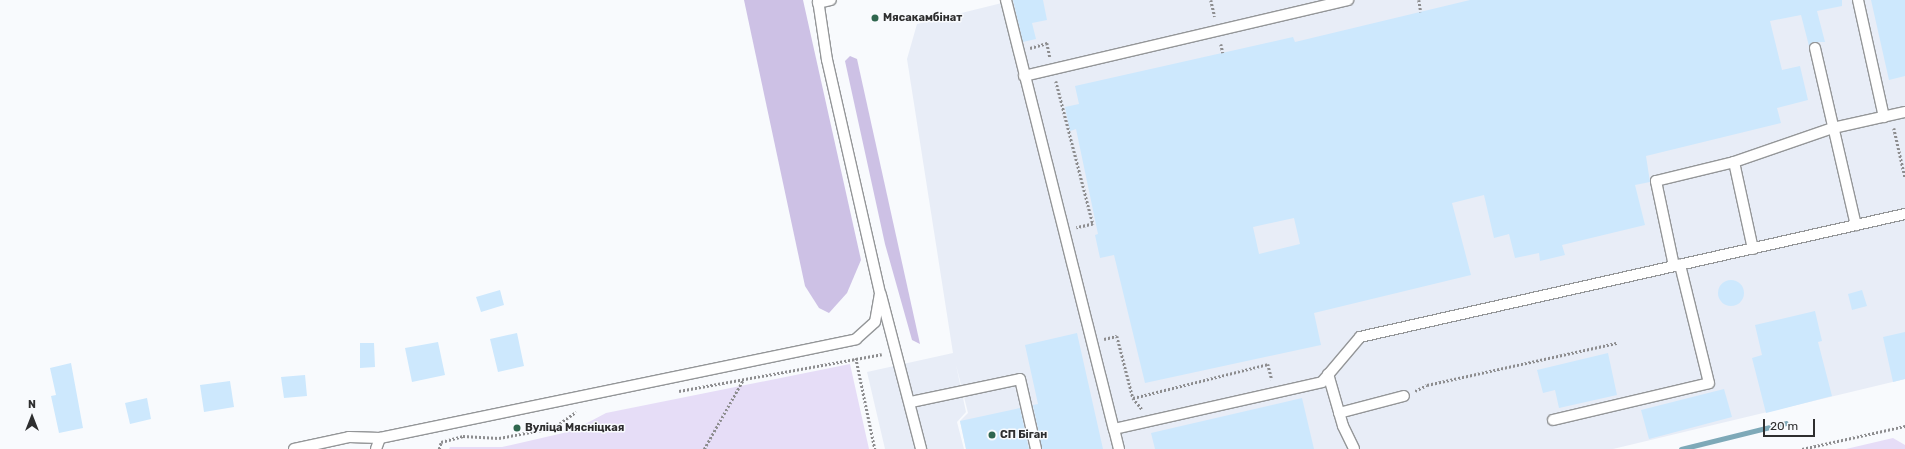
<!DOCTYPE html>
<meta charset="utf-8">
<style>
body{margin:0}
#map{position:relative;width:1905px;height:449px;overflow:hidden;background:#f8fafd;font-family:Rubik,sans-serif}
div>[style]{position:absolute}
.built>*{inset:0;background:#e8edf7}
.green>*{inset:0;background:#e6ddf7}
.forest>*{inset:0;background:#cdc1e5}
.stream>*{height:5px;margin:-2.5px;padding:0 2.5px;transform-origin:2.5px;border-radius:2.5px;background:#7ea9b8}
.building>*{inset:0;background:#cde8fd}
.round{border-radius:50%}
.path>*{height:2.5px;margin-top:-1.25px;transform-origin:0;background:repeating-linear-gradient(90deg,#8d8d8f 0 2px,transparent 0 4px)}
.roads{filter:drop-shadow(1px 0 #949698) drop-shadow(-1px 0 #949698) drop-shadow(0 1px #949698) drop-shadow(0 -1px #949698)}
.lane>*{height:10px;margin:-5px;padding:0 5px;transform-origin:5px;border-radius:5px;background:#fff}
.dots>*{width:11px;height:11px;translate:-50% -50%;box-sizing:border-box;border:2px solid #f8fafd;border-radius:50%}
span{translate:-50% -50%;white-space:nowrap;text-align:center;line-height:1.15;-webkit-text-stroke:3px #f8fafd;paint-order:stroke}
.poi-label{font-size:11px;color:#2e2e2f;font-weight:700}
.left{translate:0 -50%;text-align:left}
.north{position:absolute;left:12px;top:397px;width:40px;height:40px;-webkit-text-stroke:3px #f8fafd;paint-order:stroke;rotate:0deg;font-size:11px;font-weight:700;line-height:16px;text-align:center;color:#2e2e2f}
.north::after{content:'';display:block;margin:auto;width:14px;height:18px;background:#2e2e2f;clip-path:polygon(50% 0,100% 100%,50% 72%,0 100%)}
.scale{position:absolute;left:1763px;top:419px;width:52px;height:18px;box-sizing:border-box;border:2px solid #2e2e2f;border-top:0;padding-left:5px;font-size:12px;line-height:14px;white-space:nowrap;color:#2e2e2f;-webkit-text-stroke:3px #f8fafd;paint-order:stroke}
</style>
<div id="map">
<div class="built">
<i style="clip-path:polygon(1014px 0,1905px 0,1905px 379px,1613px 449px,966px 449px,960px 421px,968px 413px,956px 365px,966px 412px,957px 422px,964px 449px,885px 449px,867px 372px,953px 353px,907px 59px,917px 24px)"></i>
</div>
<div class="green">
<i style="clip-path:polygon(850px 364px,869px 449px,449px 449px,450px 447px,502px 447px,572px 431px,606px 413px)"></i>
<i style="clip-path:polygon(1893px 438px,1905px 445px,1905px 449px,1846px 449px)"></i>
</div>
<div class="forest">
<i style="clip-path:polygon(744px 0,803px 0,861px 260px,847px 293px,829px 313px,819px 308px,805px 286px)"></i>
<i style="clip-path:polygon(850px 56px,857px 59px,920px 344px,912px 340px,885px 244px,845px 61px)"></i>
</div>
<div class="stream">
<i style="left:1681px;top:449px;width:108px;rotate:-13.9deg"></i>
</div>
<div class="building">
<i style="clip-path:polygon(1013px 0,1043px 0,1047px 20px,1032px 23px,1036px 39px,1023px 42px)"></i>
<i style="clip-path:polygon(evenodd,1470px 0,1842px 0,1842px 6px,1817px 11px,1825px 42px,1813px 42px,1809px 46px,1801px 15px,1770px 21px,1782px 70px,1800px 66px,1808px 100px,1777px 108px,1781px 123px,1646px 156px,1650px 182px,1635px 185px,1645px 225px,1562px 245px,1565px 255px,1540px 261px,1539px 253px,1515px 258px,1509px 234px,1494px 238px,1484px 195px,1452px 203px,1471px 275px,1314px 313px,1321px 345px,1145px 383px,1114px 255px,1100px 258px,1095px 235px,1098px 234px,1076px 129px,1070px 131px,1065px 107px,1079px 104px,1075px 86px,1293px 37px,1295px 42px,1470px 0,1294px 218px,1300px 244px,1259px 254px,1253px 227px,1294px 218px)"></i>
<i style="clip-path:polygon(1871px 0,1905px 0,1905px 76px,1889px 80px)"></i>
<i class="round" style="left:1718px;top:280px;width:26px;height:26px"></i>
<i style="clip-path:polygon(500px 290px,504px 305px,481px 312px,476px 297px)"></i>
<i style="clip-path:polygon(1862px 290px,1867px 306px,1852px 310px,1848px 294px)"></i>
<i style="clip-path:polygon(1815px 311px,1822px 341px,1818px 342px,1832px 396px,1766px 413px,1752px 358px,1762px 355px,1755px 325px)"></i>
<i style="clip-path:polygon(1905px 332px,1905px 379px,1893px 382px,1883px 337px)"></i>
<i style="clip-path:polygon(517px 333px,524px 366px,498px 372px,490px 339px)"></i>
<i style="clip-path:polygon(1077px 333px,1103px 449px,1042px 449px,1033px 405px,1038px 404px,1025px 345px)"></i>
<i style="clip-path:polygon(438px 342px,445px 375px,412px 382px,405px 348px)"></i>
<i style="clip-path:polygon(360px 343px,374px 343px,375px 367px,360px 368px)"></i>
<i style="clip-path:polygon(1608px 353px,1617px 395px,1559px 408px,1555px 390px,1543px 393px,1537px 370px)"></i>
<i style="clip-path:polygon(71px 363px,83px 428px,59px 433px,51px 396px,56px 395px,50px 368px)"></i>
<i style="clip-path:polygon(305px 375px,307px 396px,284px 398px,281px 377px)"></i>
<i style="clip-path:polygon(230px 381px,234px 407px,204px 412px,200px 385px)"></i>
<i style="clip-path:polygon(1724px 389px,1732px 417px,1649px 439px,1641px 410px)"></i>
<i style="clip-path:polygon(147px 398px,151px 419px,130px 424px,125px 403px)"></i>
<i style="clip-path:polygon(1302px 398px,1314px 449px,1155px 449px,1151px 433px)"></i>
<i style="clip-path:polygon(1020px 408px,1029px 449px,966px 449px,960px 421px)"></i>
</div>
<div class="path">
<i style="left:1211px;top:0;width:17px;rotate:77deg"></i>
<i style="left:1419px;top:0;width:12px;rotate:81deg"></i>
<i style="left:1221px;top:44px;width:9px;rotate:77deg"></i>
<i style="left:1030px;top:48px;width:18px;rotate:-16deg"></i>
<i style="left:1047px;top:43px;width:14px;rotate:78deg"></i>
<i style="left:1056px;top:81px;width:148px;rotate:75.5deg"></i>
<i style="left:1093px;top:224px;width:17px;rotate:167deg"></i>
<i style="left:1894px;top:128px;width:50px;rotate:77.3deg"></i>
<i style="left:1104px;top:339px;width:13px;rotate:-13deg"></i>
<i style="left:1117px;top:336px;width:64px;rotate:75.5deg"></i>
<i style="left:1133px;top:398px;width:14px;rotate:51deg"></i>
<i style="left:856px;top:358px;width:93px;rotate:78.2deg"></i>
<i style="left:679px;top:391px;width:206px;rotate:-10.3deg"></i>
<i style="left:1415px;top:391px;width:13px;rotate:-27deg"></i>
<i style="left:1427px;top:385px;width:195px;rotate:-12.5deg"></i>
<i style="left:1133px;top:398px;width:139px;rotate:-14.1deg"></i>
<i style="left:1268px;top:364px;width:16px;rotate:76deg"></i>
<i style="left:439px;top:449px;width:7px;rotate:-74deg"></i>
<i style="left:441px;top:442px;width:23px;rotate:-15deg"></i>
<i style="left:463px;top:436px;width:36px;rotate:3deg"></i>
<i style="left:499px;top:438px;width:55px;rotate:-10.5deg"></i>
<i style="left:553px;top:428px;width:28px;rotate:-35deg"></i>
<i style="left:704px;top:449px;width:79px;rotate:-60.5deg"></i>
<i style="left:1802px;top:449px;width:106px;rotate:-12.6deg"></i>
</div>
<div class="roads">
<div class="lane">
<i style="left:1006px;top:0;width:442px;rotate:75.9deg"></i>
<i style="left:1114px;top:429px;width:213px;rotate:-12.7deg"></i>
<i style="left:1322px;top:382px;width:59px;rotate:-49.8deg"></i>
<i style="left:1360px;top:337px;width:559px;rotate:-12.72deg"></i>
<i style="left:1858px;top:0;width:120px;rotate:77.5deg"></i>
<i style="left:818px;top:3px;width:13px;rotate:-13deg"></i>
<i style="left:1815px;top:48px;width:182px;rotate:77deg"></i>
<i style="left:1024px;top:76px;width:333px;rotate:-13.2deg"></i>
<i style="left:1734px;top:162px;width:105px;rotate:-19deg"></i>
<i style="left:1833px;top:128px;width:74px;rotate:-12.5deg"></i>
<i style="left:1674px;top:266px;width:87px;rotate:-102deg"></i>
<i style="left:1656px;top:181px;width:80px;rotate:-13.7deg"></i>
<i style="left:1734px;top:162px;width:89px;rotate:77.7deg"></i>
<i style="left:881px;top:295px;width:159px;rotate:75.4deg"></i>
<i style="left:1328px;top:374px;width:54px;rotate:73.9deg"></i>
<i style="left:1343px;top:426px;width:25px;rotate:64deg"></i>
<i style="left:911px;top:402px;width:111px;rotate:-11.9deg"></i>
<i style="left:1020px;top:379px;width:72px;rotate:77.1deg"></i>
<i style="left:1339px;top:413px;width:67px;rotate:-14.7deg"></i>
<i style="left:1553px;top:420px;width:160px;rotate:-13.3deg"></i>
<i style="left:1709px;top:383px;width:122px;rotate:-103.8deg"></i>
<i style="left:1114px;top:429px;width:21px;rotate:76deg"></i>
<i style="left:294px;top:449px;width:56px;rotate:-12.3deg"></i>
<i style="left:349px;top:437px;width:31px;rotate:2deg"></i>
<i style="left:376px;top:449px;width:12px;rotate:-70deg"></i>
<i style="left:380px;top:438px;width:486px;rotate:-11.7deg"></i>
<i style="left:856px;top:339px;width:25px;rotate:-42deg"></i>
<i style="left:875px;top:322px;width:29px;rotate:-80deg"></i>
<i style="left:880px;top:293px;width:239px;rotate:-102.8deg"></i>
<i style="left:827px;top:60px;width:61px;rotate:-98.5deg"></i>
</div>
</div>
<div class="dots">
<i style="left:875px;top:18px;background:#2f664e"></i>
<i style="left:517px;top:428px;background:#2f664e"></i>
<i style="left:992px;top:435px;background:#2f664e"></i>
</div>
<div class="poi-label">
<span class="left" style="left:883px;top:18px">Мясакамбінат</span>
<span class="left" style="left:525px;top:428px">Вуліца Мясніцкая</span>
<span class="left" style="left:1000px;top:435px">СП Біган</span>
</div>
<div class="north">N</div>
<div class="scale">20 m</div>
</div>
